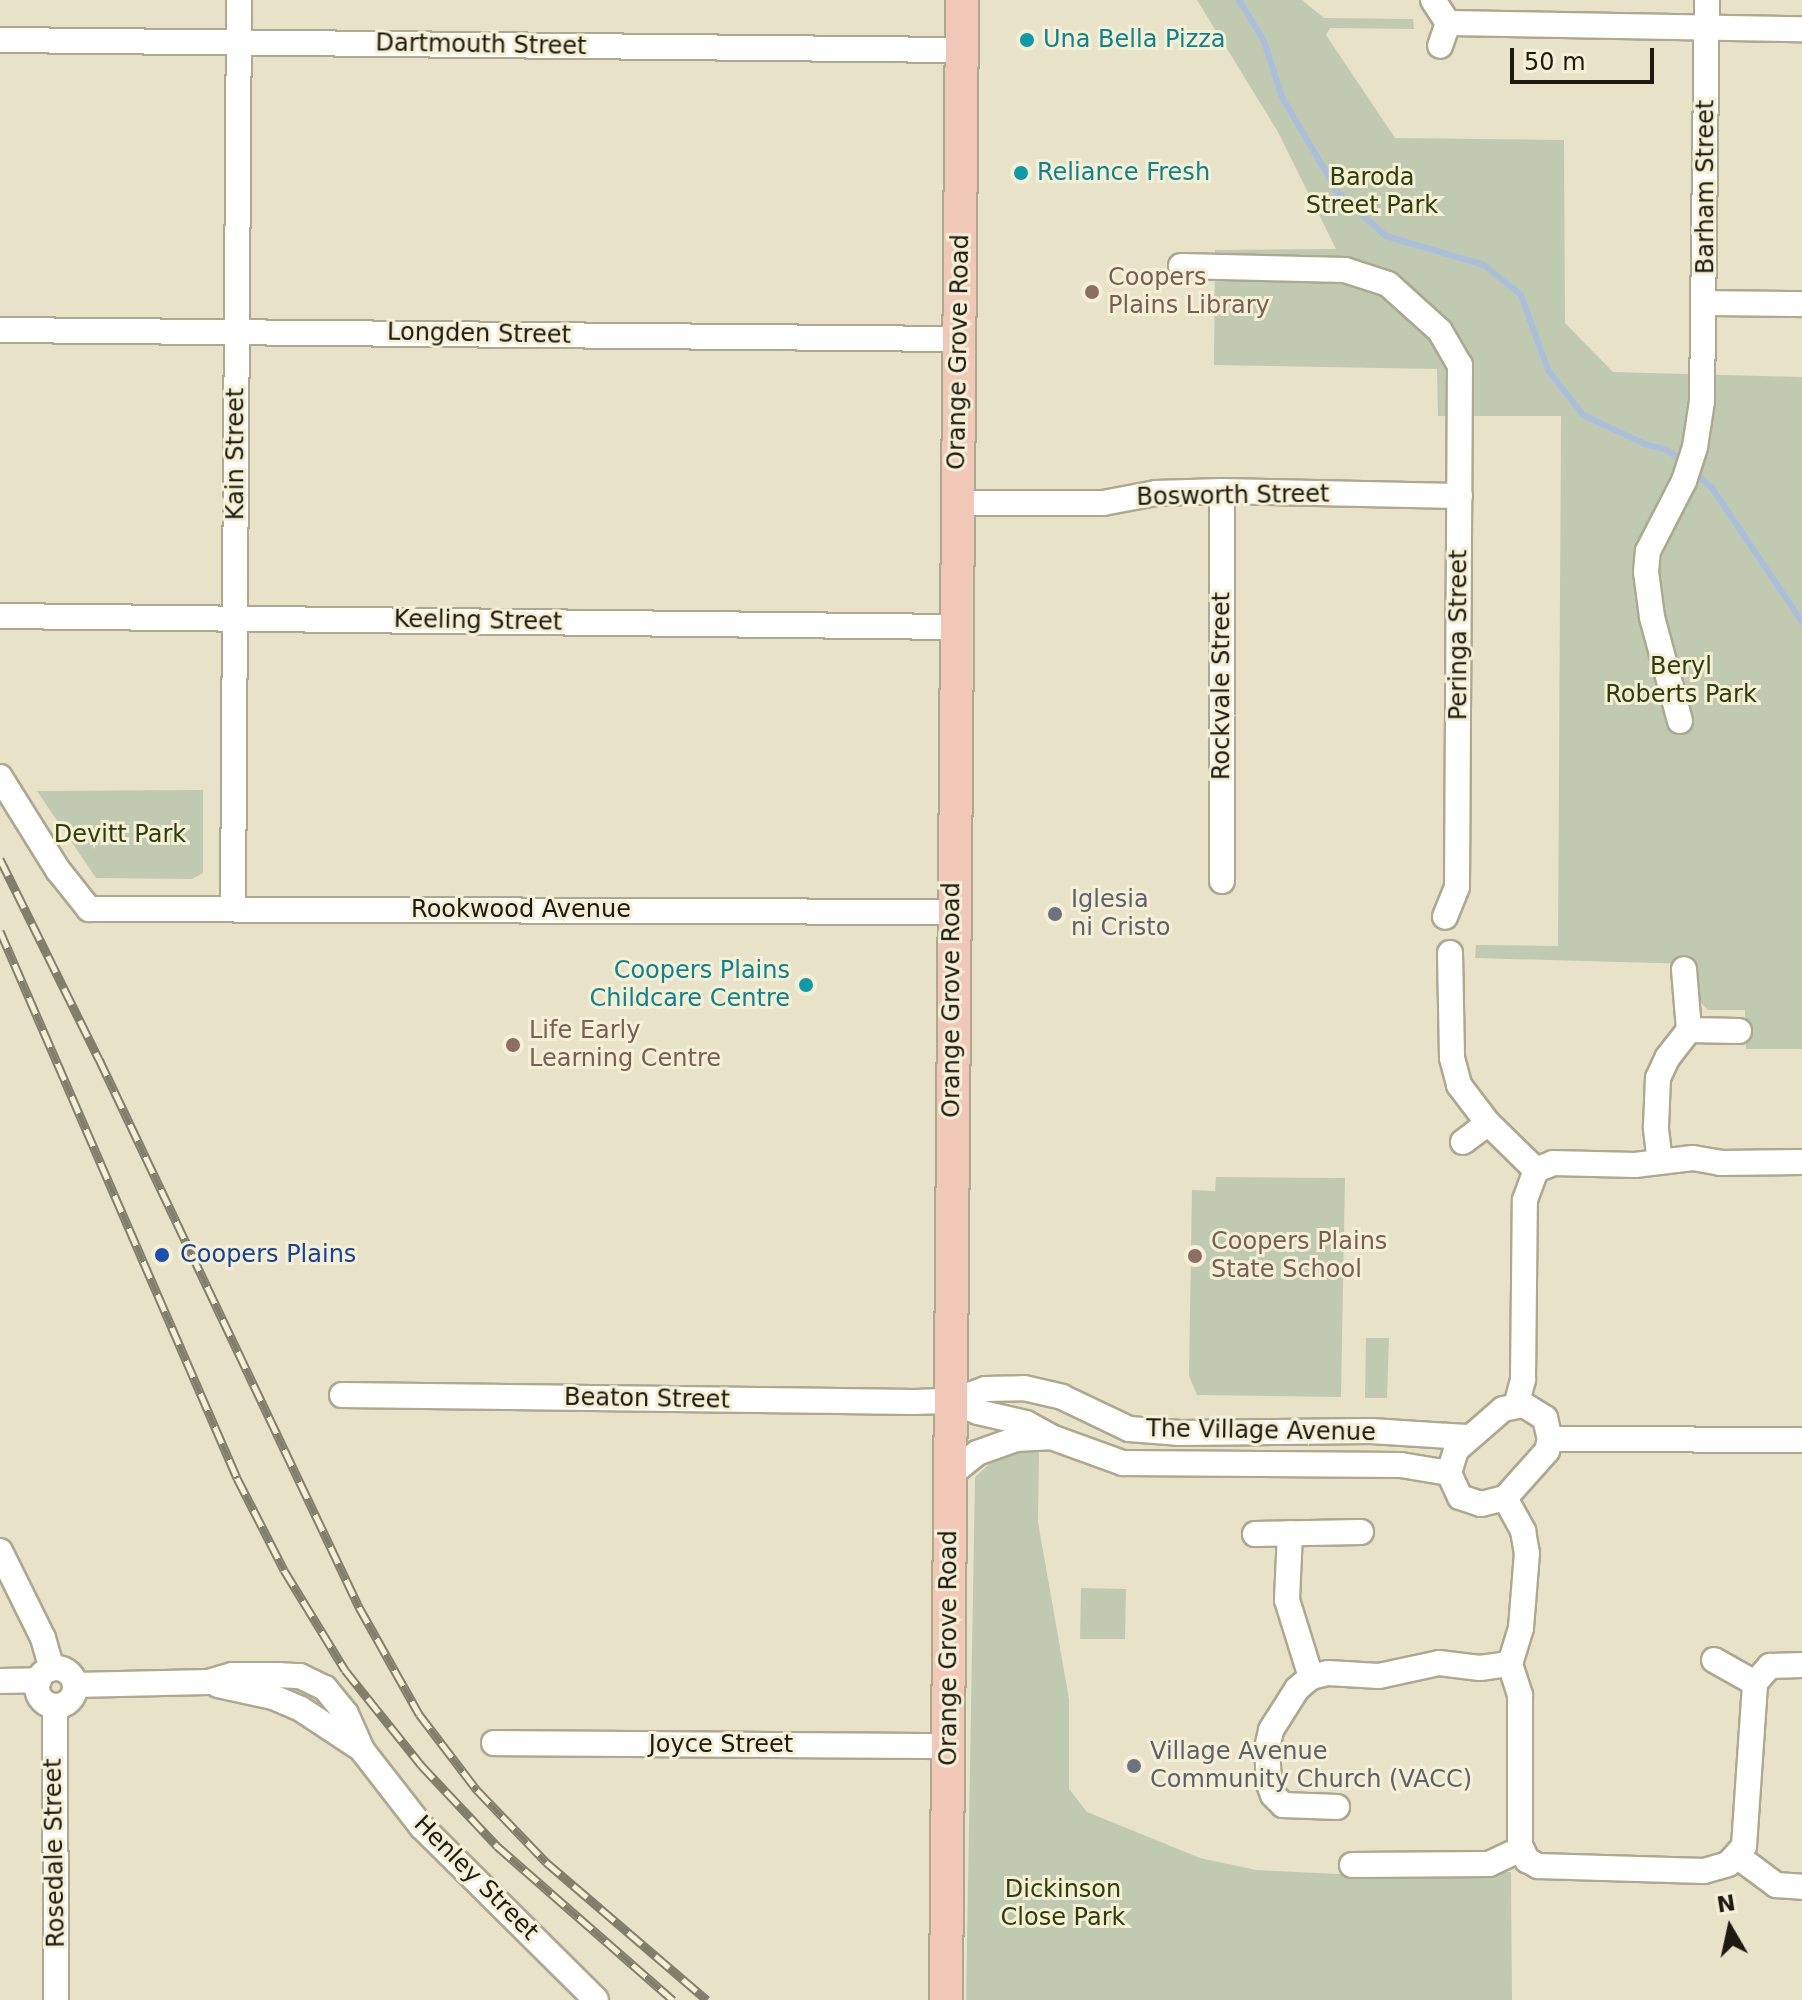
<!DOCTYPE html>
<style>
body{margin:0}
#map{position:relative;width:1802px;height:2000px;overflow:hidden;background:#e8e3c8;font-family:"DejaVu Sans",sans-serif}
div>[style]{position:absolute}
.green>*{inset:0;background:#bfcab1}
.stream>*{height:6px;margin:-3px;padding:0 3px;transform-origin:3px;border-radius:3px;background:#abbfdc}
.roads{filter:drop-shadow(2px 0 #ada88e) drop-shadow(-2px 0 #ada88e) drop-shadow(0 2px #ada88e) drop-shadow(0 -2px #ada88e)}
.minor>*{height:24px;margin:-12px;padding:0 12px;transform-origin:12px;border-radius:12px;background:#fff}
.minor>.ring{margin:-12px;padding:0;box-sizing:content-box;background:none;border:24px solid #fff;border-radius:50%}
.major>*{height:32px;margin:-16px;padding:0 16px;transform-origin:16px;border-radius:16px;background:#f1c7b7}
.rail>*{height:9px;margin-top:-4.5px;transform-origin:0;background:repeating-linear-gradient(90deg,#f5f0d5 0 18px,#817e6c 0 36px);box-sizing:border-box;border-block:2px solid #817e6c}
.dots>*{width:22px;height:22px;translate:-50% -50%;box-sizing:border-box;border:4px solid #f5f0d5;border-radius:50%}
span{translate:-50% -50%;white-space:nowrap;text-align:center;line-height:1.15;-webkit-text-stroke:6px #f5f0d5;paint-order:stroke}
.culture-label{font-size:24px;color:#0d838f}
.left{translate:0 -50%;text-align:left}
.right{translate:-100% -50%;text-align:right}
.street-label{font-size:24px;color:#1c1a11}
.park-label{font-size:24px;color:#2d3e0b}
.education-label{font-size:24px;color:#785e54}
.worship-label{font-size:24px;color:#5b616d}
.transit-label{font-size:24px;color:#164399}
.north{position:absolute;left:1690px;top:1888px;width:80px;height:80px;-webkit-text-stroke:6px #f5f0d5;paint-order:stroke;rotate:351deg;font-size:22px;font-weight:700;line-height:32px;text-align:center;color:#1c1a11}
.north::after{content:'';display:block;margin:auto;width:28px;height:36px;background:#1c1a11;clip-path:polygon(50% 0,100% 100%,50% 72%,0 100%)}
.scale{position:absolute;left:1510px;top:48px;width:144px;height:36px;box-sizing:border-box;border:4px solid #1c1a11;border-top:0;padding-left:10px;font-size:24px;line-height:28px;white-space:nowrap;color:#1c1a11;-webkit-text-stroke:6px #f5f0d5;paint-order:stroke}
</style>
<div id="map">
<div class="green">
<i style="clip-path:polygon(1197px 0,1302px 0,1324px 18px,1413px 19px,1414px 29px,1330px 28px,1326px 35px,1395px 138px,1564px 140px,1565px 323px,1613px 372px,1802px 377px,1802px 1049px,1746px 1049px,1745px 1010px,1708px 1010px,1699px 1001px,1690px 964px,1475px 958px,1476px 945px,1558px 946px,1561px 416px,1438px 416px,1437px 369px,1214px 365px,1215px 250px,1336px 249px,1278px 132px)"></i>
<i style="clip-path:polygon(203px 790px,203px 873px,192px 879px,96px 878px,37px 791px)"></i>
<i style="clip-path:polygon(1216px 1177px,1345px 1178px,1341px 1397px,1197px 1395px,1189px 1376px,1192px 1190px,1215px 1191px)"></i>
<i style="clip-path:polygon(1366px 1338px,1389px 1338px,1387px 1398px,1365px 1398px)"></i>
<i style="clip-path:polygon(1039px 1448px,1038px 1522px,1069px 1699px,1069px 1789px,1087px 1812px,1200px 1858px,1256px 1870px,1339px 1874px,1511px 1872px,1512px 2000px,966px 2000px,975px 1477px,1001px 1453px)"></i>
<i style="clip-path:polygon(1081px 1588px,1126px 1589px,1125px 1639px,1080px 1639px)"></i>
</div>
<div class="stream">
<i style="left:1239px;top:0;width:48px;rotate:58.6deg"></i>
<i style="left:1264px;top:41px;width:59px;rotate:72.2deg"></i>
<i style="left:1282px;top:97px;width:111px;rotate:59.7deg"></i>
<i style="left:1338px;top:193px;width:64px;rotate:41.9deg"></i>
<i style="left:1386px;top:236px;width:102px;rotate:16.5deg"></i>
<i style="left:1484px;top:265px;width:48px;rotate:39deg"></i>
<i style="left:1521px;top:295px;width:80px;rotate:70.2deg"></i>
<i style="left:1548px;top:370px;width:57px;rotate:52.1deg"></i>
<i style="left:1583px;top:415px;width:71px;rotate:25.1deg"></i>
<i style="left:1647px;top:445px;width:18px;rotate:13deg"></i>
<i style="left:1665px;top:449px;width:23px;rotate:34deg"></i>
<i style="left:1692px;top:470px;width:27px;rotate:42deg"></i>
<i style="left:1712px;top:488px;width:161px;rotate:56.1deg"></i>
</div>
<div class="roads">
<div class="minor">
<i style="left:1433px;top:0;width:27px;rotate:57deg"></i>
<i style="left:1448px;top:23px;width:24px;rotate:109deg"></i>
<i style="left:1448px;top:23px;width:354px;rotate:1deg"></i>
<i style="left:0;top:40px;width:962px;rotate:0.6deg"></i>
<i style="left:1181px;top:266px;width:164px;rotate:1.4deg"></i>
<i style="left:1345px;top:270px;width:45px;rotate:18deg"></i>
<i style="left:1388px;top:284px;width:70px;rotate:42.1deg"></i>
<i style="left:1440px;top:331px;width:39px;rotate:60deg"></i>
<i style="left:1460px;top:365px;width:522px;rotate:90.33deg"></i>
<i style="left:1457px;top:887px;width:32px;rotate:112deg"></i>
<i style="left:1705px;top:303px;width:97px;rotate:0.6deg"></i>
<i style="left:0;top:330px;width:959px;rotate:0.54deg"></i>
<i style="left:1222px;top:491px;width:390px;rotate:90deg"></i>
<i style="left:957px;top:503px;width:146px"></i>
<i style="left:1103px;top:503px;width:54px;rotate:-10.7deg"></i>
<i style="left:1156px;top:493px;width:66px;rotate:-1.7deg"></i>
<i style="left:1222px;top:491px;width:238px;rotate:1.2deg"></i>
<i style="left:0;top:616px;width:956px;rotate:0.66deg"></i>
<i style="left:1680px;top:721px;width:108px;rotate:-105.1deg"></i>
<i style="left:1652px;top:617px;width:45px;rotate:-97.6deg"></i>
<i style="left:1646px;top:572px;width:21px;rotate:-85deg"></i>
<i style="left:1648px;top:551px;width:79px;rotate:-62.8deg"></i>
<i style="left:1684px;top:481px;width:36px;rotate:-72deg"></i>
<i style="left:1695px;top:447px;width:47px;rotate:-81.3deg"></i>
<i style="left:1702px;top:401px;width:401px;rotate:-89.3deg"></i>
<i style="left:0;top:777px;width:110px;rotate:58.1deg"></i>
<i style="left:58px;top:870px;width:50px;rotate:51.5deg"></i>
<i style="left:89px;top:909px;width:863px;rotate:0.2deg"></i>
<i style="left:233px;top:908px;width:908px;rotate:-89.62deg"></i>
<i style="left:1450px;top:953px;width:105px;rotate:88.9deg"></i>
<i style="left:1452px;top:1058px;width:28px;rotate:75deg"></i>
<i style="left:1459px;top:1085px;width:48px;rotate:52.7deg"></i>
<i style="left:1488px;top:1123px;width:67px;rotate:44.4deg"></i>
<i style="left:1689px;top:1030px;width:50px;rotate:1.1deg"></i>
<i style="left:1463px;top:1142px;width:31px;rotate:-37deg"></i>
<i style="left:1660px;top:1162px;width:35px;rotate:-97deg"></i>
<i style="left:1656px;top:1127px;width:49px;rotate:-87.7deg"></i>
<i style="left:1658px;top:1078px;width:23px;rotate:-65deg"></i>
<i style="left:1668px;top:1057px;width:34px;rotate:-52deg"></i>
<i style="left:1689px;top:1030px;width:61px;rotate:-94.7deg"></i>
<i style="left:342px;top:1395px;width:572px;rotate:0.7deg"></i>
<i style="left:914px;top:1402px;width:37px;rotate:-2deg"></i>
<i style="left:951px;top:1401px;width:36px;rotate:-19deg"></i>
<i style="left:985px;top:1389px;width:39px;rotate:-1deg"></i>
<i style="left:1024px;top:1388px;width:39px;rotate:13deg"></i>
<i style="left:1062px;top:1397px;width:74px;rotate:25.5deg"></i>
<i style="left:1129px;top:1429px;width:51px;rotate:4.5deg"></i>
<i style="left:1180px;top:1433px;width:191px;rotate:-0.6deg"></i>
<i style="left:1371px;top:1431px;width:96px;rotate:3.6deg"></i>
<i style="left:951px;top:1401px;width:29px;rotate:22deg"></i>
<i style="left:978px;top:1412px;width:49px;rotate:12.9deg"></i>
<i style="left:1026px;top:1423px;width:29px;rotate:29deg"></i>
<i style="left:1051px;top:1437px;width:77px;rotate:19.9deg"></i>
<i style="left:1123px;top:1463px;width:278px;rotate:0.4deg"></i>
<i style="left:1401px;top:1465px;width:49px;rotate:9.5deg"></i>
<i style="left:1524px;top:1405px;width:25px;rotate:32deg"></i>
<i style="left:1545px;top:1418px;width:22px;rotate:77deg"></i>
<i style="left:1550px;top:1439px;width:12px;rotate:104deg"></i>
<i style="left:1547px;top:1451px;width:63px;rotate:131.8deg"></i>
<i style="left:1505px;top:1498px;width:25px;rotate:166deg"></i>
<i style="left:1481px;top:1504px;width:22px;rotate:-162deg"></i>
<i style="left:1460px;top:1497px;width:26px;rotate:-115deg"></i>
<i style="left:1449px;top:1473px;width:24px;rotate:-73deg"></i>
<i style="left:1456px;top:1450px;width:62px;rotate:-41.1deg"></i>
<i style="left:1503px;top:1409px;width:21px;rotate:-11deg"></i>
<i style="left:1516px;top:1406px;width:28px;rotate:-75deg"></i>
<i style="left:1523px;top:1379px;width:179px;rotate:-89.4deg"></i>
<i style="left:1525px;top:1200px;width:32px;rotate:-70deg"></i>
<i style="left:1536px;top:1170px;width:18px;rotate:-22deg"></i>
<i style="left:1553px;top:1163px;width:82px;rotate:1.4deg"></i>
<i style="left:1635px;top:1165px;width:58px;rotate:-6.9deg"></i>
<i style="left:1693px;top:1158px;width:27px;rotate:10deg"></i>
<i style="left:1720px;top:1163px;width:82px;rotate:-0.7deg"></i>
<i style="left:1550px;top:1439px;width:252px;rotate:0.2deg"></i>
<i style="left:950px;top:1475px;width:35px;rotate:-39deg"></i>
<i style="left:977px;top:1453px;width:41px;rotate:-19.7deg"></i>
<i style="left:1016px;top:1439px;width:33px;rotate:-3deg"></i>
<i style="left:1505px;top:1498px;width:38px;rotate:61deg"></i>
<i style="left:1523px;top:1531px;width:22px;rotate:80deg"></i>
<i style="left:1527px;top:1553px;width:75px;rotate:94.6deg"></i>
<i style="left:1521px;top:1628px;width:38px;rotate:107deg"></i>
<i style="left:1510px;top:1664px;width:33px;rotate:72deg"></i>
<i style="left:1520px;top:1695px;width:150px;rotate:90deg"></i>
<i style="left:1520px;top:1845px;width:17px;rotate:65deg"></i>
<i style="left:1527px;top:1860px;width:13px;rotate:29deg"></i>
<i style="left:1538px;top:1866px;width:166px;rotate:1.7deg"></i>
<i style="left:1704px;top:1871px;width:25px;rotate:-16deg"></i>
<i style="left:1728px;top:1864px;width:24px;rotate:-48deg"></i>
<i style="left:1744px;top:1846px;width:163px;rotate:-86.1deg"></i>
<i style="left:1755px;top:1683px;width:23px;rotate:-49deg"></i>
<i style="left:1770px;top:1666px;width:32px;rotate:-2deg"></i>
<i style="left:1290px;top:1533px;width:67px;rotate:92.6deg"></i>
<i style="left:1287px;top:1600px;width:81px;rotate:72.7deg"></i>
<i style="left:1255px;top:1534px;width:106px;rotate:-1.1deg"></i>
<i style="left:0;top:1551px;width:97px;rotate:63.7deg"></i>
<i style="left:43px;top:1638px;width:32px;rotate:74deg"></i>
<i style="left:1714px;top:1660px;width:47px;rotate:29.3deg"></i>
<i class="ring" style="left:37px;top:1668px;width:14px;height:14px"></i>
<i style="left:0;top:1681px;width:39px;rotate:-1deg"></i>
<i style="left:75px;top:1685px;width:133px;rotate:-1.3deg"></i>
<i style="left:208px;top:1682px;width:25px;rotate:-16deg"></i>
<i style="left:232px;top:1675px;width:46px"></i>
<i style="left:278px;top:1675px;width:22px;rotate:3deg"></i>
<i style="left:300px;top:1676px;width:28px;rotate:26deg"></i>
<i style="left:325px;top:1688px;width:33px;rotate:51deg"></i>
<i style="left:346px;top:1714px;width:39px;rotate:66deg"></i>
<i style="left:362px;top:1750px;width:98px;rotate:52.1deg"></i>
<i style="left:422px;top:1827px;width:245px;rotate:44.8deg"></i>
<i style="left:218px;top:1685px;width:56px;rotate:12.3deg"></i>
<i style="left:273px;top:1697px;width:30px;rotate:23deg"></i>
<i style="left:301px;top:1709px;width:67px;rotate:33.5deg"></i>
<i style="left:55px;top:1706px;width:294px;rotate:89.8deg"></i>
<i style="left:494px;top:1743px;width:454px;rotate:0.4deg"></i>
<i style="left:1337px;top:1807px;width:54px;rotate:-177.9deg"></i>
<i style="left:1283px;top:1805px;width:14px;rotate:-135deg"></i>
<i style="left:1273px;top:1795px;width:12px;rotate:-110deg"></i>
<i style="left:1269px;top:1784px;width:36px;rotate:-93deg"></i>
<i style="left:1267px;top:1748px;width:18px;rotate:-77deg"></i>
<i style="left:1271px;top:1730px;width:49px;rotate:-57.6deg"></i>
<i style="left:1297px;top:1689px;width:18px;rotate:-41deg"></i>
<i style="left:1311px;top:1677px;width:17px;rotate:-13deg"></i>
<i style="left:1328px;top:1673px;width:51px;rotate:3.4deg"></i>
<i style="left:1379px;top:1676px;width:61px;rotate:-12.2deg"></i>
<i style="left:1439px;top:1663px;width:41px;rotate:7deg"></i>
<i style="left:1480px;top:1668px;width:30px;rotate:-8deg"></i>
<i style="left:1737px;top:1856px;width:49px;rotate:36.6deg"></i>
<i style="left:1776px;top:1885px;width:26px;rotate:4deg"></i>
<i style="left:1352px;top:1865px;width:137px;rotate:-0.4deg"></i>
<i style="left:1489px;top:1864px;width:35px;rotate:-25deg"></i>
</div>
<div class="major">
<i style="left:946px;top:2000px;width:2000px;rotate:-89.54deg"></i>
</div>
</div>
<div class="rail">
<i style="left:0;top:859px;width:223px;rotate:63.7deg"></i>
<i style="left:99px;top:1059px;width:607px;rotate:64.62deg"></i>
<i style="left:359px;top:1607px;width:123px;rotate:60.7deg"></i>
<i style="left:419px;top:1714px;width:96px;rotate:52.7deg"></i>
<i style="left:477px;top:1790px;width:100px;rotate:46.2deg"></i>
<i style="left:546px;top:1862px;width:212px;rotate:40.6deg"></i>
<i style="left:0;top:931px;width:596px;rotate:66.57deg"></i>
<i style="left:237px;top:1478px;width:103px;rotate:62.9deg"></i>
<i style="left:284px;top:1570px;width:117px;rotate:58.6deg"></i>
<i style="left:345px;top:1670px;width:122px;rotate:51.3deg"></i>
<i style="left:421px;top:1765px;width:111px;rotate:46.8deg"></i>
<i style="left:497px;top:1846px;width:234px;rotate:41.2deg"></i>
</div>
<div class="dots">
<i style="left:1027px;top:40px;background:#0f9aa8"></i>
<i style="left:1021px;top:173px;background:#0f9aa8"></i>
<i style="left:1092px;top:292px;background:#8d6e63"></i>
<i style="left:1055px;top:914px;background:#6b7280"></i>
<i style="left:806px;top:985px;background:#0f9aa8"></i>
<i style="left:513px;top:1045px;background:#8d6e63"></i>
<i style="left:162px;top:1255px;background:#1a4fb4"></i>
<i style="left:1195px;top:1256px;background:#8d6e63"></i>
<i style="left:1134px;top:1766px;background:#6b7280"></i>
</div>
<div class="culture-label">
<span class="left" style="left:1043px;top:40px">Una Bella Pizza</span>
<span class="left" style="left:1037px;top:173px">Reliance Fresh</span>
<span class="right" style="left:790px;top:985px">Coopers Plains<br>Childcare Centre</span>
</div>
<div class="street-label">
<span style="left:481px;top:45px;rotate:1deg">Dartmouth Street</span>
<span style="left:1706px;top:187px;rotate:-90deg">Barham Street</span>
<span style="left:479px;top:334px;rotate:1deg">Longden Street</span>
<span style="left:959px;top:352px;rotate:-89deg">Orange Grove Road</span>
<span style="left:236px;top:454px;rotate:-90deg">Kain Street</span>
<span style="left:1233px;top:496px;rotate:-1deg">Bosworth Street</span>
<span style="left:478px;top:621px;rotate:1deg">Keeling Street</span>
<span style="left:1459px;top:635px;rotate:-90deg">Peringa Street</span>
<span style="left:1222px;top:686px;rotate:-90deg">Rockvale Street</span>
<span style="left:521px;top:910px">Rookwood Avenue</span>
<span style="left:952px;top:1000px;rotate:-90deg">Orange Grove Road</span>
<span style="left:647px;top:1399px;rotate:1deg">Beaton Street</span>
<span style="left:1261px;top:1431px;rotate:1deg">The Village Avenue</span>
<span style="left:949px;top:1648px;rotate:-90deg">Orange Grove Road</span>
<span style="left:721px;top:1745px">Joyce Street</span>
<span style="left:55px;top:1853px;rotate:-91deg">Rosedale Street</span>
<span style="left:476px;top:1878px;rotate:45deg">Henley Street</span>
</div>
<div class="park-label">
<span style="left:1372px;top:192px">Baroda<br>Street Park</span>
<span style="left:1681px;top:681px">Beryl<br>Roberts Park</span>
<span style="left:120px;top:835px">Devitt Park</span>
<span style="left:1063px;top:1904px">Dickinson<br>Close Park</span>
</div>
<div class="education-label">
<span class="left" style="left:1108px;top:292px">Coopers<br>Plains Library</span>
<span class="left" style="left:529px;top:1045px">Life Early<br>Learning Centre</span>
<span class="left" style="left:1211px;top:1256px">Coopers Plains<br>State School</span>
</div>
<div class="worship-label">
<span class="left" style="left:1071px;top:914px">Iglesia<br>ni Cristo</span>
<span class="left" style="left:1150px;top:1766px">Village Avenue<br>Community Church (VACC)</span>
</div>
<div class="transit-label">
<span class="left" style="left:180px;top:1255px">Coopers Plains</span>
</div>
<div class="north">N</div>
<div class="scale">50 m</div>
</div>
